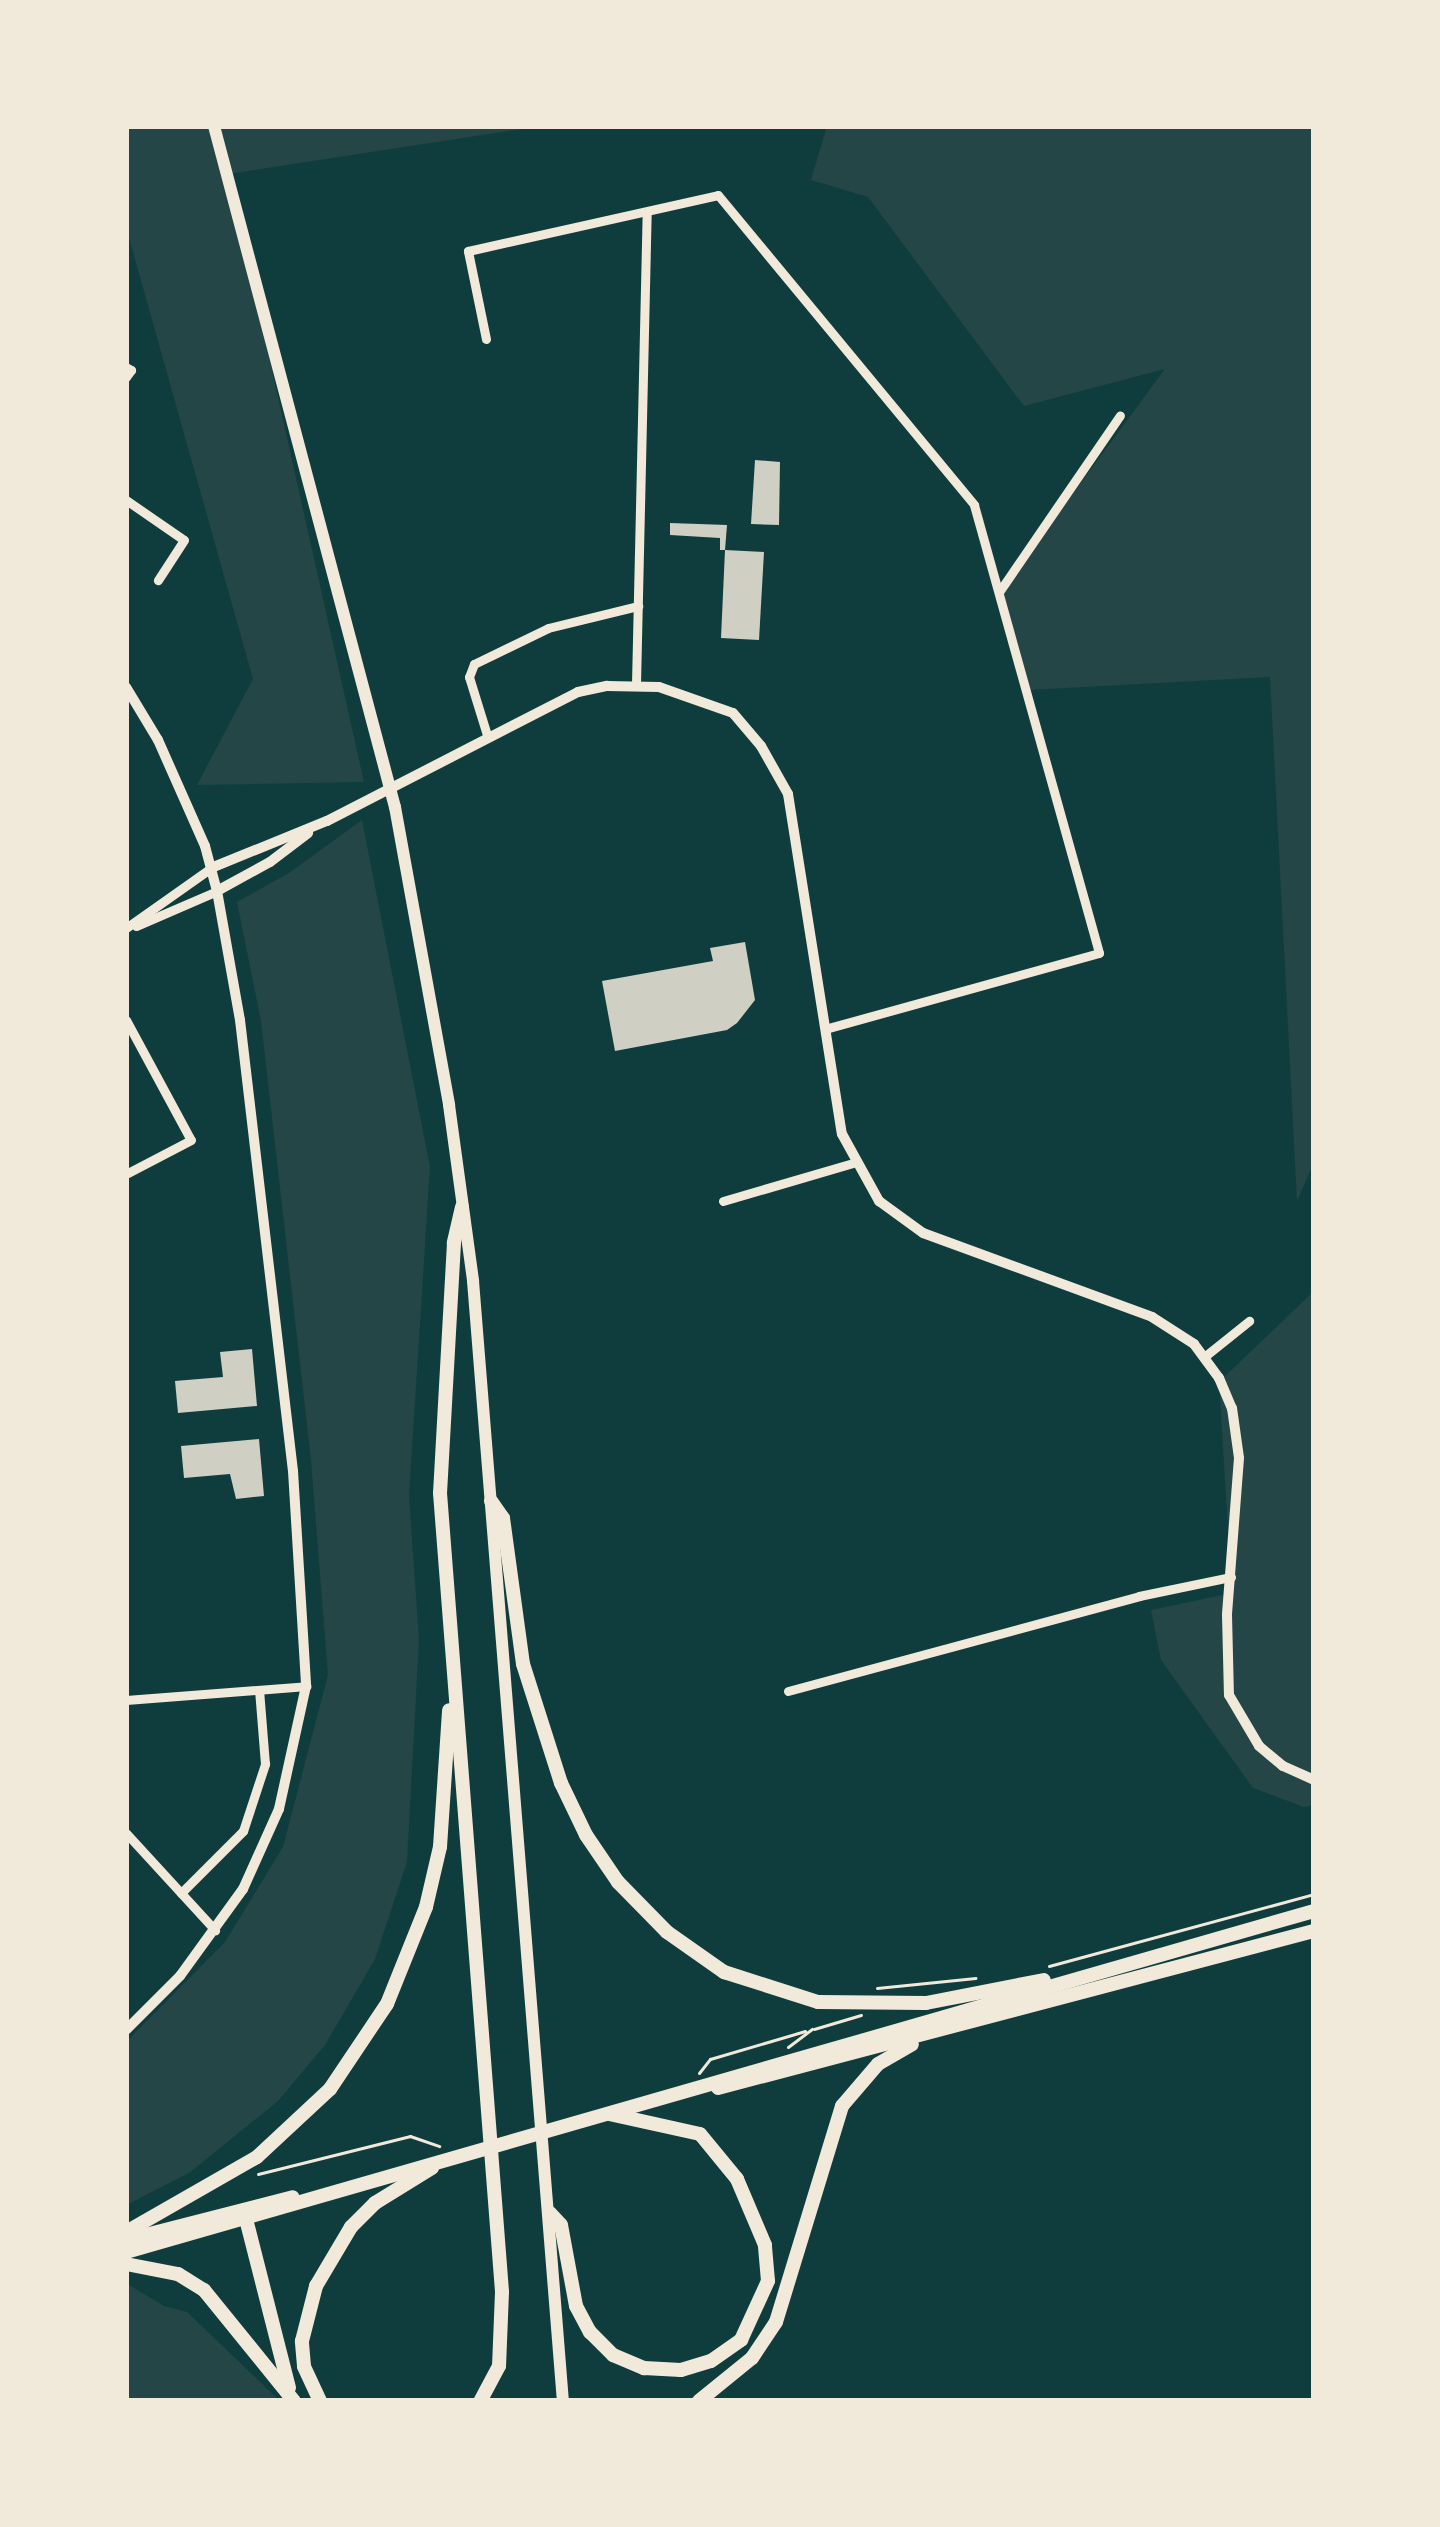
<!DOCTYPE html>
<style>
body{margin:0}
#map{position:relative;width:1440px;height:2527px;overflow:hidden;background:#0f3d3e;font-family:Quicksand,sans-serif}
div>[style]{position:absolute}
.green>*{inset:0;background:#244646}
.building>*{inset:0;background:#cfcfc3}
.path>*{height:3px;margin:-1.5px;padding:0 1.5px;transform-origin:1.5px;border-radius:1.5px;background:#f1e9da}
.minor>*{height:9px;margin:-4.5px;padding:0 4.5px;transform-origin:4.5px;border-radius:4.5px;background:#f1e9da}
.tertiary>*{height:10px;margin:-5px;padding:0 5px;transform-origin:5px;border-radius:5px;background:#f1e9da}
.secondary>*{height:12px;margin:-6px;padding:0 6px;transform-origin:6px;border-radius:6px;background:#f1e9da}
.primary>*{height:14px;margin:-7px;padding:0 7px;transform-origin:7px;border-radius:7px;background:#f1e9da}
span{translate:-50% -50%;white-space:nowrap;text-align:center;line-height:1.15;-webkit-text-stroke:12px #f1e9da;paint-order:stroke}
.frame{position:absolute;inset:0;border:129px solid #f1e9da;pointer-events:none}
</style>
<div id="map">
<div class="green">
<i style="clip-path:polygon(126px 126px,541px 126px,228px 174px,364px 782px,197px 785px,253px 679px,126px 227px)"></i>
<i style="clip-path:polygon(827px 126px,1314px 126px,1314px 1162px,1297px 1201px,1270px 677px,1027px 690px,1000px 592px,1165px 369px,1024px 406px,868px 197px,811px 180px)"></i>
<i style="clip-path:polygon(362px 820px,430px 1167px,409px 1495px,419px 1640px,407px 1862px,375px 1959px,325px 2045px,278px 2101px,189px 2173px,126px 2205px,126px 2042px,225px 1942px,283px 1847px,328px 1675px,311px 1460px,261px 1021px,237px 902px,289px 873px)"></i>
<i style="clip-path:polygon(1314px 1291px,1314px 1805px,1304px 1807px,1253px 1788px,1161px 1660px,1151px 1610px,1232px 1593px,1219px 1382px)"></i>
<i style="clip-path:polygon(129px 2285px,164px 2306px,187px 2312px,280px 2401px,126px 2401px)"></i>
</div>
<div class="building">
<i style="clip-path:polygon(755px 460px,780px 462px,779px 525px,751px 524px)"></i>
<i style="clip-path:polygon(670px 523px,727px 525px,725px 550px,720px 550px,720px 538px,670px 535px)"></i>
<i style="clip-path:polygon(725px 550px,764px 552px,759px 640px,721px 638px)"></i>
<i style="clip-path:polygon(745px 942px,755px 1000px,737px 1023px,727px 1030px,615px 1051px,602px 981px,713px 961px,710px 948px)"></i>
<i style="clip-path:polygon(252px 1349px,257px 1406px,178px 1413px,175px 1381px,223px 1377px,220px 1352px)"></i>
<i style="clip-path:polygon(259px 1439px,264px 1496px,236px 1499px,230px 1474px,184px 1478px,181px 1446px)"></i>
</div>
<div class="path">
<i style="left:1049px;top:1966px;width:275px;rotate:-15.2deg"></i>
<i style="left:877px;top:1988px;width:99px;rotate:-5.8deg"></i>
<i style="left:814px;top:2029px;width:49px;rotate:-16.6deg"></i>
<i style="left:788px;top:2047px;width:30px;rotate:-37deg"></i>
<i style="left:699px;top:2073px;width:18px;rotate:-52deg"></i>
<i style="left:710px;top:2059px;width:99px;rotate:-16.4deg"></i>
<i style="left:258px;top:2174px;width:157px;rotate:-14deg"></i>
<i style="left:410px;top:2136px;width:31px;rotate:19deg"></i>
</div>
<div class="minor">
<i style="left:486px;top:339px;width:90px;rotate:-101.6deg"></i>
<i style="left:468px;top:251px;width:256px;rotate:-12.6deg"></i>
<i style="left:718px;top:195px;width:402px;rotate:50.4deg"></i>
<i style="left:974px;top:505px;width:465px;rotate:74.4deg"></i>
<i style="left:1099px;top:953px;width:284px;rotate:164.5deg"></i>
<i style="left:126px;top:367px;width:6px;rotate:31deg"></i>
<i style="left:131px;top:370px;width:9px;rotate:126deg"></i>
<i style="left:126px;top:500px;width:70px;rotate:34.6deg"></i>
<i style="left:184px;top:540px;width:48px;rotate:123deg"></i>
<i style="left:999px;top:592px;width:214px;rotate:-55.6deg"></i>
<i style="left:636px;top:684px;width:469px;rotate:-88.7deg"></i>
<i style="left:487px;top:735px;width:61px;rotate:-107.2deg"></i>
<i style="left:469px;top:677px;width:14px;rotate:-69deg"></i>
<i style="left:474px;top:664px;width:82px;rotate:-25.9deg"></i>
<i style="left:548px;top:628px;width:93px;rotate:-13.7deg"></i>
<i style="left:136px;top:926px;width:88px;rotate:-23.4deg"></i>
<i style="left:126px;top:928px;width:104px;rotate:-35.2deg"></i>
<i style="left:126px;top:1020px;width:136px;rotate:61.6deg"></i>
<i style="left:191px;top:1140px;width:73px;rotate:152.4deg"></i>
<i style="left:723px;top:1201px;width:139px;rotate:-16.3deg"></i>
<i style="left:1204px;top:1357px;width:58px;rotate:-38.7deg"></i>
<i style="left:788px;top:1691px;width:364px;rotate:-15.1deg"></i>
<i style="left:1139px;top:1596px;width:94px;rotate:-11.7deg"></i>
<i style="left:126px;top:1700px;width:181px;rotate:-4.4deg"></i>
<i style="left:126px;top:1833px;width:132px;rotate:47.5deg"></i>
<i style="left:181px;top:1893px;width:88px;rotate:-45deg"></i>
<i style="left:243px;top:1831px;width:71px;rotate:-71.8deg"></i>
<i style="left:265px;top:1764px;width:74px;rotate:-94.6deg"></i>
</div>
<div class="tertiary">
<i style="left:126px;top:687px;width:62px;rotate:58.9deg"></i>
<i style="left:158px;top:740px;width:116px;rotate:66.1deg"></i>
<i style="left:205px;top:846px;width:47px;rotate:75.1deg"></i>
<i style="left:217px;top:891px;width:131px;rotate:79.9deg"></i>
<i style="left:240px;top:1020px;width:454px;rotate:83.3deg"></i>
<i style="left:293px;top:1471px;width:215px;rotate:86.5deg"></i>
<i style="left:306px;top:1686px;width:126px;rotate:102.4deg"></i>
<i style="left:279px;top:1809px;width:88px;rotate:114.2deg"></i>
<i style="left:243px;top:1889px;width:107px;rotate:125.9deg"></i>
<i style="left:180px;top:1976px;width:76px;rotate:135deg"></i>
<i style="left:211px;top:868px;width:125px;rotate:-22.1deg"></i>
<i style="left:327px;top:821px;width:282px;rotate:-27.2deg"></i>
<i style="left:578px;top:692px;width:30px;rotate:-12deg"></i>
<i style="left:607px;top:686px;width:52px;rotate:1.1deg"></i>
<i style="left:659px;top:687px;width:78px;rotate:19.4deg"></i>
<i style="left:733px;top:713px;width:43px;rotate:49.7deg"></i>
<i style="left:761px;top:746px;width:55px;rotate:60.6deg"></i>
<i style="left:788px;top:794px;width:344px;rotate:81deg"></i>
<i style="left:842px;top:1134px;width:77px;rotate:61.1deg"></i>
<i style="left:879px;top:1201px;width:54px;rotate:36deg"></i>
<i style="left:923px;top:1233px;width:244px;rotate:20.1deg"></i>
<i style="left:1152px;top:1317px;width:50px;rotate:32.7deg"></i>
<i style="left:1194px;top:1344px;width:42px;rotate:53.7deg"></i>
<i style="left:1219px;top:1378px;width:33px;rotate:67deg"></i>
<i style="left:1232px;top:1408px;width:50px;rotate:82deg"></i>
<i style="left:1239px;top:1458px;width:157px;rotate:94.4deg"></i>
<i style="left:1227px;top:1615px;width:80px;rotate:88.6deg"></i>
<i style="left:1229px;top:1695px;width:59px;rotate:59.5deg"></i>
<i style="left:1259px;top:1746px;width:31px;rotate:40deg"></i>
<i style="left:1283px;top:1766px;width:34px;rotate:24deg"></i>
<i style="left:217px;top:891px;width:60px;rotate:-28.7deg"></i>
<i style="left:270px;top:862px;width:48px;rotate:-37.3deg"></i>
</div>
<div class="secondary">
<i style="left:214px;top:126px;width:705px;rotate:75.12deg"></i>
<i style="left:395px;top:807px;width:303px;rotate:79.7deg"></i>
<i style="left:449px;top:1105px;width:178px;rotate:82.2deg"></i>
<i style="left:473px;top:1281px;width:1124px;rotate:85.41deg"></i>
</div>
<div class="primary">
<i style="left:462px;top:1207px;width:37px;rotate:103deg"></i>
<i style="left:454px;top:1243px;width:250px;rotate:93.2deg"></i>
<i style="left:440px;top:1493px;width:801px;rotate:85.56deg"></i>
<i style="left:502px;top:2292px;width:74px;rotate:92.3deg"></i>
<i style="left:499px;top:2366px;width:40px;rotate:118deg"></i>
<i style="left:491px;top:1501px;width:21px;rotate:55deg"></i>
<i style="left:503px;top:1518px;width:147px;rotate:82.2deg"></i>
<i style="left:523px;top:1664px;width:125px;rotate:72.3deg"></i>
<i style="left:561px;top:1783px;width:58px;rotate:64.3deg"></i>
<i style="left:586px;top:1835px;width:57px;rotate:55.8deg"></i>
<i style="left:618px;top:1882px;width:70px;rotate:45.6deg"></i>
<i style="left:667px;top:1932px;width:70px;rotate:35.1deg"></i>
<i style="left:724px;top:1972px;width:99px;rotate:17.7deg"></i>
<i style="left:818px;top:2002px;width:108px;rotate:0.5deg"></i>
<i style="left:926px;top:2003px;width:120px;rotate:-11deg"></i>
<i style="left:718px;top:2088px;width:616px;rotate:-14.76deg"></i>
<i style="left:550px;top:2213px;width:16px;rotate:47deg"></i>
<i style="left:561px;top:2225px;width:82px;rotate:79.5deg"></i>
<i style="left:576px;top:2306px;width:30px;rotate:62deg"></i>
<i style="left:590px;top:2332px;width:33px;rotate:45deg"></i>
<i style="left:613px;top:2355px;width:34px;rotate:23deg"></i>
<i style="left:644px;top:2368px;width:37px;rotate:3deg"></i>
<i style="left:681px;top:2370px;width:31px;rotate:-17deg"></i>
<i style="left:711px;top:2361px;width:37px;rotate:-35deg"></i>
<i style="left:741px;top:2340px;width:65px;rotate:-65.4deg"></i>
<i style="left:768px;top:2281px;width:36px;rotate:-95deg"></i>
<i style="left:765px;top:2245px;width:72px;rotate:-113deg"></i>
<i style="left:737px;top:2179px;width:58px;rotate:-129.4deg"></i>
<i style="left:700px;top:2134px;width:92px;rotate:-167.5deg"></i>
<i style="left:246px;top:2219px;width:174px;rotate:75.7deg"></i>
<i style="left:126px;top:2232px;width:151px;rotate:-29.8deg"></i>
<i style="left:257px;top:2157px;width:100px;rotate:-43deg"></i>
<i style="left:330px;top:2089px;width:102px;rotate:-56.2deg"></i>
<i style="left:387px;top:2004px;width:105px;rotate:-68.1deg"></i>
<i style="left:426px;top:1907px;width:62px;rotate:-76.9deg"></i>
<i style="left:440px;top:1847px;width:137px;rotate:-86.2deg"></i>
<i style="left:126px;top:2240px;width:172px;rotate:-14.4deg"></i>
<i style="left:126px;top:2252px;width:1236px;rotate:-16.02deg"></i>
<i style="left:126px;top:2264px;width:53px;rotate:10.9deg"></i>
<i style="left:178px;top:2274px;width:31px;rotate:32deg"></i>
<i style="left:204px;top:2290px;width:143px;rotate:51deg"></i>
<i style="left:320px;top:2401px;width:38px;rotate:-115deg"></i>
<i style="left:304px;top:2366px;width:25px;rotate:-95deg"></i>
<i style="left:302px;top:2341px;width:57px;rotate:-75.7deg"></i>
<i style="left:316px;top:2286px;width:69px;rotate:-59.3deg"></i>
<i style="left:351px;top:2227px;width:34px;rotate:-45deg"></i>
<i style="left:375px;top:2203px;width:67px;rotate:-31.6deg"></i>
<i style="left:699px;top:2401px;width:68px;rotate:-39.1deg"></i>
<i style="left:752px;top:2358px;width:43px;rotate:-56.3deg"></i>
<i style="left:776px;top:2322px;width:226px;rotate:-73deg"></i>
<i style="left:842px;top:2106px;width:55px;rotate:-49.4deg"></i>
<i style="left:878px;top:2064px;width:39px;rotate:-30deg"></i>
</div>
<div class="frame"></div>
</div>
